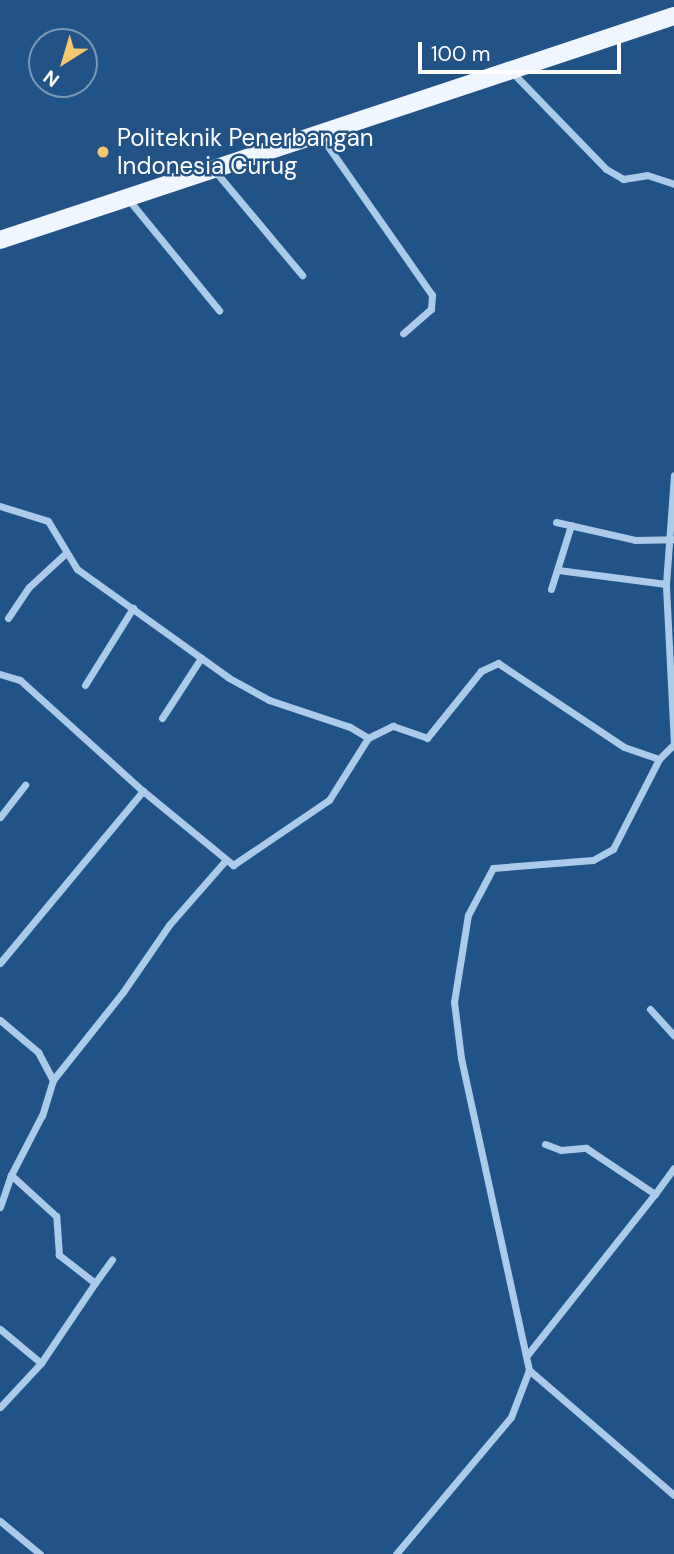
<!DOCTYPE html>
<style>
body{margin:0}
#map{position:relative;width:674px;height:1554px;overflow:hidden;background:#225386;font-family:"DM Sans",sans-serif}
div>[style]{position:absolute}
.street>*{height:7px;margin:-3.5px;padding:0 3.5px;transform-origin:3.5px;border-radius:3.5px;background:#accbe9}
.primary>*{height:18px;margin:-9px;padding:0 9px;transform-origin:9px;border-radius:9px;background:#eff6fe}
.dots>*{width:19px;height:19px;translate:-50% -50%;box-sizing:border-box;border:4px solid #225386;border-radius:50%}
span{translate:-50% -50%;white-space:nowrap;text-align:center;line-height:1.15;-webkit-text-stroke:5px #225386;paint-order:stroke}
.poi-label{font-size:24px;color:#fff}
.left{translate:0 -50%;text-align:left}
.north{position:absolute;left:28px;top:28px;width:70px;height:70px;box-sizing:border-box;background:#225386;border:2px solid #7a98b6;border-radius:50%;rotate:217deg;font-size:19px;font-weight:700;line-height:28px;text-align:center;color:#fff}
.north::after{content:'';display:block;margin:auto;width:24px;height:32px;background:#f5c86e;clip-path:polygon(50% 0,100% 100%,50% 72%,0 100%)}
.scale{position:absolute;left:418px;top:42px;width:203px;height:32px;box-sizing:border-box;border:4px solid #fff;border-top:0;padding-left:9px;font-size:21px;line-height:24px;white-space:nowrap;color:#fff;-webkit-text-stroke:5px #225386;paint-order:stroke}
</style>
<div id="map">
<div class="street">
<i style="left:511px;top:71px;width:136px;rotate:45.9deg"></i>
<i style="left:606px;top:169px;width:20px;rotate:30deg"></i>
<i style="left:623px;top:179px;width:24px;rotate:-9deg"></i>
<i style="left:647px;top:175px;width:28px;rotate:18deg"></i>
<i style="left:320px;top:135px;width:195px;rotate:55deg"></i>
<i style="left:432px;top:295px;width:14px;rotate:94deg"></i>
<i style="left:431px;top:309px;width:37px;rotate:139deg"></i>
<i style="left:215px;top:171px;width:136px;rotate:50.1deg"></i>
<i style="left:128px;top:199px;width:144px;rotate:50.7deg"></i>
<i style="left:0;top:506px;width:50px;rotate:17.4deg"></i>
<i style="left:48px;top:521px;width:56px;rotate:58.9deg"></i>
<i style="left:77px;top:569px;width:187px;rotate:35.6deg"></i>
<i style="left:229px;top:678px;width:46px;rotate:28.8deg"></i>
<i style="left:269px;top:700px;width:85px;rotate:18.4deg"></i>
<i style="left:350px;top:727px;width:21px;rotate:31deg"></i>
<i style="left:368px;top:738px;width:28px;rotate:-26deg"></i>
<i style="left:393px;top:726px;width:36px;rotate:19deg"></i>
<i style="left:427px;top:738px;width:86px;rotate:-51.1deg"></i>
<i style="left:481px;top:671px;width:19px;rotate:-25deg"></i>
<i style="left:498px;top:663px;width:151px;rotate:33.7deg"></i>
<i style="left:624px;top:747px;width:37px;rotate:19deg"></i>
<i style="left:556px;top:522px;width:81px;rotate:12.8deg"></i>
<i style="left:635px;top:540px;width:39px;rotate:-1deg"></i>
<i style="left:558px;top:570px;width:109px;rotate:7.4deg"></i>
<i style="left:551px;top:589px;width:67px;rotate:-72.6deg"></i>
<i style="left:8px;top:618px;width:37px;rotate:-56deg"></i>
<i style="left:29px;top:587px;width:50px;rotate:-42.6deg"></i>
<i style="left:0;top:674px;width:21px;rotate:17deg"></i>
<i style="left:20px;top:680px;width:166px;rotate:42.1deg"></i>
<i style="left:143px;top:791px;width:117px;rotate:39.4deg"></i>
<i style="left:233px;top:865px;width:116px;rotate:-34.1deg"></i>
<i style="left:329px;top:800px;width:73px;rotate:-57.8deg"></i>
<i style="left:85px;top:685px;width:91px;rotate:-58.1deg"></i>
<i style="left:162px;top:718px;width:72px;rotate:-57deg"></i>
<i style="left:0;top:817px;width:41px;rotate:-52deg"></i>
<i style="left:0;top:963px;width:224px;rotate:-50.3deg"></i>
<i style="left:650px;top:1009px;width:36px;rotate:48deg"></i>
<i style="left:0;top:1020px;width:50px;rotate:40.1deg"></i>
<i style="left:38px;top:1052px;width:32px;rotate:62deg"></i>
<i style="left:53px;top:1080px;width:37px;rotate:107deg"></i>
<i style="left:42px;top:1115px;width:68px;rotate:117.3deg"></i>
<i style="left:11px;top:1175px;width:34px;rotate:109deg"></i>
<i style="left:53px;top:1080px;width:112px;rotate:-51.5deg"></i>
<i style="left:123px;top:992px;width:81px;rotate:-55.5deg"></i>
<i style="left:169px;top:925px;width:86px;rotate:-48.8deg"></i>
<i style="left:545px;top:1144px;width:17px;rotate:21deg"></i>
<i style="left:561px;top:1150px;width:25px;rotate:-5deg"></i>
<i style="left:586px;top:1148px;width:83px;rotate:33.7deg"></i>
<i style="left:655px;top:1194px;width:32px;rotate:-54deg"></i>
<i style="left:95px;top:1283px;width:29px;rotate:-54deg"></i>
<i style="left:0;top:1329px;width:53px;rotate:39.7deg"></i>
<i style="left:528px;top:1354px;width:204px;rotate:-51.6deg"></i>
<i style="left:529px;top:1370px;width:191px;rotate:40.8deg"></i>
<i style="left:0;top:1407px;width:60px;rotate:-47deg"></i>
<i style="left:41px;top:1363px;width:97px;rotate:-56deg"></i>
<i style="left:95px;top:1283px;width:46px;rotate:-142.1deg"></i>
<i style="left:59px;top:1255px;width:39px;rotate:-94deg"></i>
<i style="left:56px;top:1216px;width:61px;rotate:-137.7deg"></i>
<i style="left:0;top:1521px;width:52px;rotate:39.5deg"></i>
<i style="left:396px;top:1554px;width:179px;rotate:-50deg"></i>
<i style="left:511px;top:1417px;width:50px;rotate:-69deg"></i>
<i style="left:529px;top:1370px;width:319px;rotate:-102.3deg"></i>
<i style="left:461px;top:1058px;width:56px;rotate:-97.1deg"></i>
<i style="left:454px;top:1002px;width:88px;rotate:-80.9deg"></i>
<i style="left:468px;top:915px;width:53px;rotate:-62deg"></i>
<i style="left:493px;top:868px;width:100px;rotate:-4.6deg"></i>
<i style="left:593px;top:860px;width:23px;rotate:-29deg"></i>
<i style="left:613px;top:849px;width:101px;rotate:-62.9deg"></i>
<i style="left:659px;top:759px;width:21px;rotate:-45deg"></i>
<i style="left:674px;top:744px;width:160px;rotate:-92.9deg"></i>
<i style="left:666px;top:584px;width:109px;rotate:-85.8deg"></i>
</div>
<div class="primary">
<i style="left:0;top:240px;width:710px;rotate:-18.38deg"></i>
</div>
<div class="dots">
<i style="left:103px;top:152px;background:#f5c86e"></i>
</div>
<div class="poi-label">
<span class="left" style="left:117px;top:152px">Politeknik Penerbangan<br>Indonesia Curug</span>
</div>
<div class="north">N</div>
<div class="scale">100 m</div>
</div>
